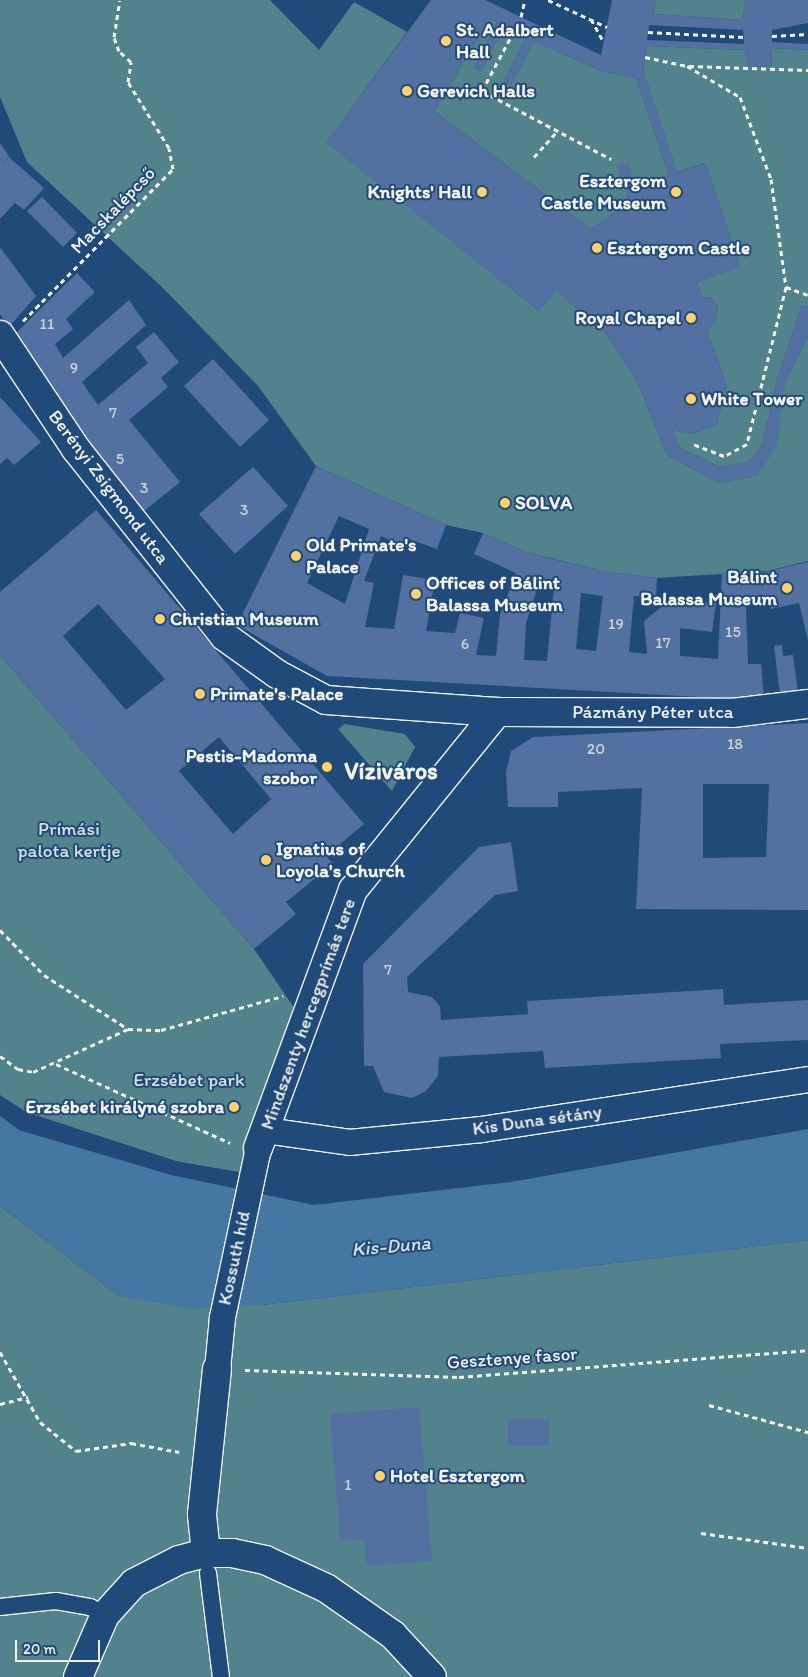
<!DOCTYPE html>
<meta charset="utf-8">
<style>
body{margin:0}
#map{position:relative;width:808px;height:1677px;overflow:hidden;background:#1f4a7a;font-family:Itim,sans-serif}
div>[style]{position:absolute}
.green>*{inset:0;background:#52838d}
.water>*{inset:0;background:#4477a1}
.building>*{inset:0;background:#5270a0}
.path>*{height:3px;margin-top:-1.5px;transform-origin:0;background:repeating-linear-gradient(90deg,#f4f1e8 0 5px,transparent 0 9px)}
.roads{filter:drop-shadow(1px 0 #f4f1e8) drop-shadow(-1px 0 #f4f1e8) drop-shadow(0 1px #f4f1e8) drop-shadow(0 -1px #f4f1e8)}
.service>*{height:16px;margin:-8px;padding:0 8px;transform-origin:8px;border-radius:8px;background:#1f4a7a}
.pedestrian>*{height:25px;margin:-12.5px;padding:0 12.5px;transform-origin:12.5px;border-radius:12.5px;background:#1f4a7a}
.minor>*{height:28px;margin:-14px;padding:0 14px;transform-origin:14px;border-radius:14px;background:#1f4a7a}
.secondary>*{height:28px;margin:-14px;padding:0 14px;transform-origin:14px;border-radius:14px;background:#1f4a7a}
.dots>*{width:14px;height:14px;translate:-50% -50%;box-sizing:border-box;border:2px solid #1f4a7a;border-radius:50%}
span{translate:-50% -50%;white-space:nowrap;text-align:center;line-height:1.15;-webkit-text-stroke:4px #1f4a7a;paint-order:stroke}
.number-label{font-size:16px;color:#ccd1d6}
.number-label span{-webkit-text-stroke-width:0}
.poi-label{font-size:19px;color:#f4f1e8;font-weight:700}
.left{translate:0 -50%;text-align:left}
.right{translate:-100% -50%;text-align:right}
.street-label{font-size:19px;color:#f4f1e8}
.park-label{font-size:19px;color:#dce0da}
.water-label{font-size:20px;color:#dadfdd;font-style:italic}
.district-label{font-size:24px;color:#f4f1e8;font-weight:700}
.scale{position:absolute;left:15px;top:1640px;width:85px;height:22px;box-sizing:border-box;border:2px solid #f4f1e8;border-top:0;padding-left:6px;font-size:15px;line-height:18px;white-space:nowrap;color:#f4f1e8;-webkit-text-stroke:4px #1f4a7a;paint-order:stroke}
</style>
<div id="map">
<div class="green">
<i style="clip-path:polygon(0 0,270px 0,319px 50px,354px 2px,407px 32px,327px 142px,539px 311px,556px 290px,594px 315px,637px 381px,667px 455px,719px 483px,758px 475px,786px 379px,808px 337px,808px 561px,767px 571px,657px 578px,607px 572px,526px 552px,483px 533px,446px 525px,316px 466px,258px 386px,164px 289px,27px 162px,0 97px)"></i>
<i style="clip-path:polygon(656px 0,746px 0,742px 20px,653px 14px)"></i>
<i style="clip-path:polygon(490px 19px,497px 22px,474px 68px,481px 72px,504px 25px,526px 37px,504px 82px,511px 85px,534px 41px,601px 71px,636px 78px,669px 175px,636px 186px,629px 204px,591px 229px,434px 111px)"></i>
<i style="clip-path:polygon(647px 46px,745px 50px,747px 67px,772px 66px,771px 48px,808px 50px,808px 307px,802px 306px,778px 376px,762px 446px,749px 462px,720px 467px,680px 448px,672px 430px,690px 434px,716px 425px,727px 386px,707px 331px,715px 322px,718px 308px,711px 298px,702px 297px,697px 282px,740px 267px,705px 163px,677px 172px,643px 70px)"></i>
<i style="clip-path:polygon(0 655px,254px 949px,297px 1012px,244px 1173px,176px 1161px,26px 1112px,0 1095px)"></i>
<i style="clip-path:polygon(345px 724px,405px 734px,415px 747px,392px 791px,338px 729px)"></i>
<i style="clip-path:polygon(0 1206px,119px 1296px,262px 1305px,808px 1240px,808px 1677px,0 1677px)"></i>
</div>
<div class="water">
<i style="clip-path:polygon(0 1116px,19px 1130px,171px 1175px,314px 1205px,511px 1182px,808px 1129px,808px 1240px,262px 1305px,191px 1309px,119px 1296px,0 1206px)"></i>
</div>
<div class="building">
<i style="clip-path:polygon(evenodd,431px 0,485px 0,601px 55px,612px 0,656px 0,653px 14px,742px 20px,746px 0,808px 0,808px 23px,772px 30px,772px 42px,808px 44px,808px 50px,771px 48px,772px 66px,746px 67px,745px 50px,647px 46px,643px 70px,677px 172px,706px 163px,741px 267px,697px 282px,702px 297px,711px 298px,718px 308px,715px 322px,707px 331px,727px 386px,716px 425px,690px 434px,672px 430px,680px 448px,720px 467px,749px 462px,762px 446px,778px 376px,802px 306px,808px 307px,808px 337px,786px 379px,777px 446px,758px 475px,719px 483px,667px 455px,637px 381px,594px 315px,587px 320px,556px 290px,539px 311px,326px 143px,431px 0,490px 19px,497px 22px,474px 68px,481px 72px,504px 25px,526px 37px,504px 82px,511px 86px,534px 41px,601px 71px,636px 78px,669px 175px,636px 186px,628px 162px,617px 165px,629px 204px,591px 229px,434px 111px,490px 19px,431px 0,649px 25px,743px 30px,744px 44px,647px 40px,649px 25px)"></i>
<i style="clip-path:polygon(0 143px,9px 156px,2px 164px,9px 157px,44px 188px,24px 210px,15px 203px,0 219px)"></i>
<i style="clip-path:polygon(42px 197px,77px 233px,63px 247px,27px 211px)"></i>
<i style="clip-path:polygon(0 247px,36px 296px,9px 327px,0 314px)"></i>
<i style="clip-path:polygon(77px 273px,95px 292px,66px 319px,73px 329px,55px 344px,63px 358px,129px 300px,146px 325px,82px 382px,98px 405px,148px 363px,136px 347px,154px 332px,179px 362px,161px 378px,168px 387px,129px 420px,180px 482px,143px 512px,92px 451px,14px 335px)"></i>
<i style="clip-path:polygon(213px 359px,269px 420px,240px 447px,184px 386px)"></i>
<i style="clip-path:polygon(0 397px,41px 442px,14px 465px,7px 458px,0 464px)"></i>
<i style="clip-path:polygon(evenodd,316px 466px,446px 525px,437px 549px,409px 539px,406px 547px,381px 536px,364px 581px,374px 583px,365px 627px,394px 629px,403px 575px,435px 580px,426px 631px,455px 633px,460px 613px,484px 618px,476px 655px,496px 656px,500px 615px,516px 573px,474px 554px,483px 533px,526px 552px,557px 560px,607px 572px,657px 578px,656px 598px,634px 596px,629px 652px,647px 654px,644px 621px,671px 599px,716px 603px,712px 632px,680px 628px,680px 656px,718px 659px,722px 572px,764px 572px,808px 562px,808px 640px,799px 603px,771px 609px,770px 605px,746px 606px,748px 664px,761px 664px,764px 697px,716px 698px,327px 676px,237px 625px,316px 466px,339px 516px,369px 529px,345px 604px,307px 583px,339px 516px,316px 466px,538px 586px,554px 588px,547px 661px,524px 660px,526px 623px,538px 586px,316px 466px,581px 593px,603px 596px,596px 651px,576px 649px,581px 593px)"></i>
<i style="clip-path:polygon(253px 467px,288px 506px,235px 554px,199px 514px)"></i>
<i style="clip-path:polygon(evenodd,96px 510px,364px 824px,326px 856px,333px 864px,286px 902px,296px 914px,254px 949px,0 655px,0 592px,96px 510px,98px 604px,165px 679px,126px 710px,63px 636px,98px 604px,96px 510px,219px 737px,271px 799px,233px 834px,179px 771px,219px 737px)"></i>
<i style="clip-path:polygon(782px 645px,783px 656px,793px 655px,798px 692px,780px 694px,774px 646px)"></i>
<i style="clip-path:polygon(evenodd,808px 723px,808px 910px,636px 909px,642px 788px,558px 792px,558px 807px,508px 807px,506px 772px,511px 751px,533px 737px,808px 723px,703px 784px,769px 784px,766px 857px,703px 858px,703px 784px)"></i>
<i style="clip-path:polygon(511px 842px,518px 891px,495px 895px,407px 977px,408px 992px,432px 997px,440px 1006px,441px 1020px,528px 1014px,527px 1001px,723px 989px,724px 1005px,808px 1000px,808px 1040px,720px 1044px,721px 1058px,545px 1068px,543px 1051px,439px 1057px,438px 1076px,426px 1091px,412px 1098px,384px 1092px,373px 1066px,364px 1066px,363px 964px,479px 847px)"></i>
<i style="clip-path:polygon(419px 1407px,432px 1561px,366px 1566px,364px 1539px,340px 1541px,330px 1414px)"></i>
<i style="clip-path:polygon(508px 1419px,549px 1419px,549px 1446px,508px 1446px)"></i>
</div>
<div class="path">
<i style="left:548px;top:0;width:65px;rotate:24.6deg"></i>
<i style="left:521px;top:17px;width:17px;rotate:-77deg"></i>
<i style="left:591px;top:19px;width:26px;rotate:61deg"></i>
<i style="left:514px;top:31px;width:68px;rotate:118.1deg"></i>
<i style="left:482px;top:91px;width:146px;rotate:27.8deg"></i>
<i style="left:648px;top:32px;width:96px;rotate:3deg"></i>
<i style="left:772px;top:36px;width:36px;rotate:-3deg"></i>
<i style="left:645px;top:57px;width:43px;rotate:12.1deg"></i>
<i style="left:687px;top:66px;width:61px;rotate:30.3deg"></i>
<i style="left:740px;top:97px;width:88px;rotate:69.3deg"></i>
<i style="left:771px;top:179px;width:109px;rotate:82.1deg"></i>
<i style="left:786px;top:287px;width:162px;rotate:104deg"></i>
<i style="left:747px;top:444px;width:26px;rotate:152deg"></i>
<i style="left:724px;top:456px;width:33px;rotate:-159deg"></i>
<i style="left:689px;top:66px;width:119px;rotate:1.9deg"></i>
<i style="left:534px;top:157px;width:36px;rotate:-48deg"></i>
<i style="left:786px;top:287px;width:23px;rotate:20deg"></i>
<i style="left:23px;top:321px;width:214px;rotate:-45.4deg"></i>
<i style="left:173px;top:169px;width:21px;rotate:-101deg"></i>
<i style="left:169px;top:148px;width:78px;rotate:-121.8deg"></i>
<i style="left:128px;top:82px;width:20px;rotate:-81deg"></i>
<i style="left:131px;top:62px;width:16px;rotate:-137deg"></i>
<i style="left:119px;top:51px;width:15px;rotate:-110deg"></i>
<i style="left:114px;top:37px;width:37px;rotate:-81deg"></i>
<i style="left:0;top:930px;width:63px;rotate:45.6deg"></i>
<i style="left:44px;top:975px;width:100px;rotate:32.7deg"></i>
<i style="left:0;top:1056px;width:22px;rotate:36deg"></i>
<i style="left:18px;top:1069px;width:15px;rotate:11deg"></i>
<i style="left:33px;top:1072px;width:104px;rotate:-24.4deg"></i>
<i style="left:128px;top:1029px;width:33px;rotate:2deg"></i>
<i style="left:161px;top:1030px;width:127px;rotate:-15.6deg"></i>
<i style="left:56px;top:1064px;width:191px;rotate:24.4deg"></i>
<i style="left:0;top:1352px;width:81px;rotate:60.3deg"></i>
<i style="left:40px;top:1422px;width:46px;rotate:38.9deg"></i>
<i style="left:76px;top:1451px;width:56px;rotate:-8.3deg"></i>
<i style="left:131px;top:1443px;width:49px;rotate:10.6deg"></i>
<i style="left:245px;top:1370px;width:214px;rotate:1.9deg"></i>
<i style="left:459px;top:1377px;width:350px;rotate:-4.4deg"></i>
<i style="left:0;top:1404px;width:29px;rotate:-14deg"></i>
<i style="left:709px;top:1405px;width:103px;rotate:15.3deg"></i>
<i style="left:701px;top:1533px;width:108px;rotate:8deg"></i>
</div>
<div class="roads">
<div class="service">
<i style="left:208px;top:1573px;width:105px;rotate:82.9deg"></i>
<i style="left:0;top:1607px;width:56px;rotate:-6.1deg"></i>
<i style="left:56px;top:1601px;width:35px;rotate:10deg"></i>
<i style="left:90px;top:1607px;width:17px;rotate:28deg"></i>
</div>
<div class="pedestrian">
<i style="left:265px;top:1130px;width:85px;rotate:8.1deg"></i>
<i style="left:349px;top:1142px;width:133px;rotate:-5.6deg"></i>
<i style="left:481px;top:1129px;width:331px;rotate:-8.7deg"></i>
<i style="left:217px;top:1369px;width:52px;rotate:-84.5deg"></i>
<i style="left:222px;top:1317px;width:173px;rotate:-78deg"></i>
</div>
<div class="minor">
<i style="left:0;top:335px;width:137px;rotate:56.3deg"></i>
<i style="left:76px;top:449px;width:238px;rotate:51.6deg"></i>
<i style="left:224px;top:636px;width:65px;rotate:35.6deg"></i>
<i style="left:277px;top:674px;width:55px;rotate:28deg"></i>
<i style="left:326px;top:700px;width:171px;rotate:4deg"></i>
<i style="left:497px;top:712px;width:235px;rotate:0.2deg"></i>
<i style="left:732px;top:713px;width:77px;rotate:-6.8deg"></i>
<i style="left:258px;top:1148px;width:275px;rotate:-69.8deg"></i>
<i style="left:353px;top:890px;width:229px;rotate:-51deg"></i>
<i style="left:206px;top:1553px;width:39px;rotate:-96deg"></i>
<i style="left:202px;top:1514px;width:146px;rotate:-84.1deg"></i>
</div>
<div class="secondary">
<i style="left:78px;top:1677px;width:68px;rotate:-66.5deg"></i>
<i style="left:105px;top:1615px;width:43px;rotate:-47.8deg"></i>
<i style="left:134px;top:1583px;width:51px;rotate:-27.1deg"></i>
<i style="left:179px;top:1560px;width:28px;rotate:-15deg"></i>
<i style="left:206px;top:1553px;width:26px"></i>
<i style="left:232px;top:1553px;width:34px;rotate:12deg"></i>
<i style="left:265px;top:1560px;width:67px;rotate:24.7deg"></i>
<i style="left:326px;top:1588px;width:82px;rotate:35deg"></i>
<i style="left:393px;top:1635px;width:57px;rotate:47.1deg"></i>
</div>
</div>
<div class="dots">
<i style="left:446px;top:41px;background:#ffd166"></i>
<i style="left:407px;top:91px;background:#ffd166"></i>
<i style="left:482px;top:192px;background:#ffd166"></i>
<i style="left:676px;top:192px;background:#ffd166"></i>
<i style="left:597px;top:248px;background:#ffd166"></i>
<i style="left:691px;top:318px;background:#ffd166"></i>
<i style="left:691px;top:399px;background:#ffd166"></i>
<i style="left:505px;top:503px;background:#ffd166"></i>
<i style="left:296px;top:556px;background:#ffd166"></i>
<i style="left:787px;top:588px;background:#ffd166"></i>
<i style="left:416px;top:594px;background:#ffd166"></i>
<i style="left:160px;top:619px;background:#ffd166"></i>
<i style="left:200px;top:694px;background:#ffd166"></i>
<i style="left:327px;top:767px;background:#ffd166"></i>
<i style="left:266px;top:860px;background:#ffd166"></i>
<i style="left:234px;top:1107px;background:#ffd166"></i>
<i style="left:380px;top:1476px;background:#ffd166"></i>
</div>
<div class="number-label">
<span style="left:47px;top:324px">11</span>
<span style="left:74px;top:368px">9</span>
<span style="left:113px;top:413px">7</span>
<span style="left:120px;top:459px">5</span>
<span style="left:144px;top:488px">3</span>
<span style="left:244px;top:510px">3</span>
<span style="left:616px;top:624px">19</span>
<span style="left:733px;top:632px">15</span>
<span style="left:663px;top:643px">17</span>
<span style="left:465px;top:644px">6</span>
<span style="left:735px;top:744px">18</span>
<span style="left:596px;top:749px">20</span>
<span style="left:388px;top:970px">7</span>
<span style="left:348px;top:1485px">1</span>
</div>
<div class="poi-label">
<span class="left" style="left:456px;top:41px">St. Adalbert<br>Hall</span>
<span class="left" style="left:417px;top:91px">Gerevich Halls</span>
<span class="right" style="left:666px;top:192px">Esztergom<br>Castle Museum</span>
<span class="right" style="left:472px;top:192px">Knights' Hall</span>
<span class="left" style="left:607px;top:248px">Esztergom Castle</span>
<span class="right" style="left:681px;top:318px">Royal Chapel</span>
<span class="left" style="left:701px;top:399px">White Tower</span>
<span class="left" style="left:515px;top:503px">SOLVA</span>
<span class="left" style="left:306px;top:556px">Old Primate's<br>Palace</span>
<span class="right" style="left:777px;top:588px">Bálint<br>Balassa Museum</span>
<span class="left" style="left:426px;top:594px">Offices of Bálint<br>Balassa Museum</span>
<span class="left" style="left:170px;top:619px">Christian Museum</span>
<span class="left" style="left:210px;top:694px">Primate's Palace</span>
<span class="right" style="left:317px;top:767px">Pestis-Madonna<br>szobor</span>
<span class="left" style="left:276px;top:860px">Ignatius of<br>Loyola's Church</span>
<span class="right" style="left:224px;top:1107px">Erzsébet királyné szobra</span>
<span class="left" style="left:390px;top:1476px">Hotel Esztergom</span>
</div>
<div class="street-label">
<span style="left:113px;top:210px;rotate:-46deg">Macskalépcső</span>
<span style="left:109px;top:487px;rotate:53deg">Berényi Zsigmond utca</span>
<span style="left:653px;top:712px">Pázmány Péter utca</span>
<span style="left:308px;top:1014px;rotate:-70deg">Mindszenty hercegprímás tere</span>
<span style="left:537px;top:1120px;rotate:-8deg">Kis Duna sétány</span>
<span style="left:234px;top:1258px;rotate:-78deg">Kossuth híd</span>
<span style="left:512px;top:1358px;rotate:-4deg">Gesztenye fasor</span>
</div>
<div class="park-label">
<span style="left:69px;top:840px">Prímási<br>palota kertje</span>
<span style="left:189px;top:1080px">Erzsébet park</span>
</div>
<div class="water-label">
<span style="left:391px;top:1246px;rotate:-5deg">Kis-Duna</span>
</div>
<div class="district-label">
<span style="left:391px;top:771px">Víziváros</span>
</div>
<div class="scale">20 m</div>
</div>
